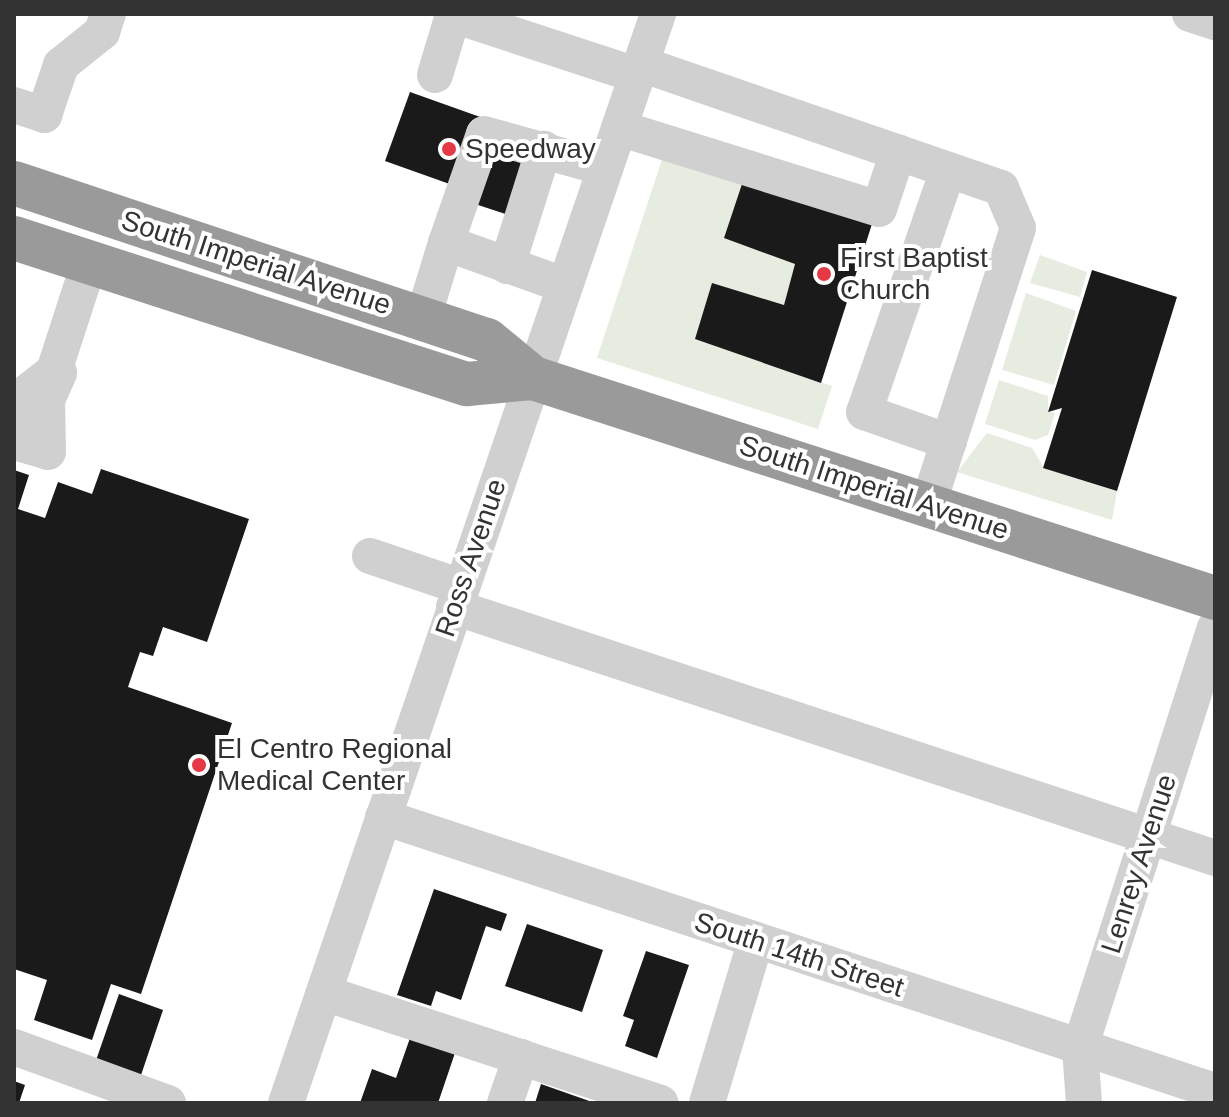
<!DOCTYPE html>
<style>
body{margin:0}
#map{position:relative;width:1229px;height:1117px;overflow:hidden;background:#fff;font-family:Arial,sans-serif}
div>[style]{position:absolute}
.green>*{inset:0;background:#e6ecdf}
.building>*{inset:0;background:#1a1a1a}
.minor>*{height:36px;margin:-18px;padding:0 18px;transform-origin:18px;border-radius:18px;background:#d0d0d0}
.highway>*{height:44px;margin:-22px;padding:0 22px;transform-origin:22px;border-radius:22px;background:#9a9a9a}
.dots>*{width:22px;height:22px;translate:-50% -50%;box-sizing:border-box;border:4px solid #fff;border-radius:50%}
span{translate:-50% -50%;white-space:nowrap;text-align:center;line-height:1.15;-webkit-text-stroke:8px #fff;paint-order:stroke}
.poi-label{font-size:28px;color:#333}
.left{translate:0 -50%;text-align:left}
.street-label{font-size:28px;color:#333}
.frame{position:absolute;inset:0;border:16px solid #333;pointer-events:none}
</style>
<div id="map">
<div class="green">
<i style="clip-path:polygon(663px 156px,742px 184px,795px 264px,784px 305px,712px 284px,696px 339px,832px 386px,818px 429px,597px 358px)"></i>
<i style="clip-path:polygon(1040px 255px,1087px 272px,1080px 297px,1030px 283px)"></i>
<i style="clip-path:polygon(1026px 293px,1076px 311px,1054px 385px,1002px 370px)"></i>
<i style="clip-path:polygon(999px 380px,1048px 396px,1048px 411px,1055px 413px,1048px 435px,1035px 440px,985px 424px)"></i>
<i style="clip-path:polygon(987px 433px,1032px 448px,1044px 468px,1117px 491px,1112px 520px,957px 472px)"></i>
</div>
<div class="building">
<i style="clip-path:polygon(410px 92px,483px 118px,458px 187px,385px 161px)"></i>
<i style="clip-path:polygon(484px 149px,535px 166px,518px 218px,466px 201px)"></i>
<i style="clip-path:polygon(742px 184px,872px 224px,821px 383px,695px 339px,712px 283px,784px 305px,795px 264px,724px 238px)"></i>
<i style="clip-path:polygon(1092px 270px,1177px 297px,1117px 491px,1043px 468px,1062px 408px,1048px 412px)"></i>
<i style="clip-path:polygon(101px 469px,249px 519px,207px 642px,163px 627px,153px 656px,140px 652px,128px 687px,232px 723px,141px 994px,111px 984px,92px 1040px,34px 1020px,47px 980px,14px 969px,14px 470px,29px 475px,18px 509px,45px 518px,58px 482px,92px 494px)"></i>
<i style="clip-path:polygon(434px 889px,507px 914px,501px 931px,486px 926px,461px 1000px,436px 991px,431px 1006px,397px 995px)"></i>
<i style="clip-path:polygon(527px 924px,603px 950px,582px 1012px,505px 986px)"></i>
<i style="clip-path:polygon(646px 951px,689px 965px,657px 1058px,625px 1046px,634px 1020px,623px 1016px)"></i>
<i style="clip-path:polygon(119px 994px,163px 1010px,138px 1084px,93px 1069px)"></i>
<i style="clip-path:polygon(410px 1038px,455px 1053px,438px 1103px,360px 1103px,372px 1069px,396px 1078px)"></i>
<i style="clip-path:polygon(14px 1081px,25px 1085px,19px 1103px,14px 1103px)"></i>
<i style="clip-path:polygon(541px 1084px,595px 1103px,535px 1103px)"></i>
</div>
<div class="minor">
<i style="left:1190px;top:14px;width:26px;rotate:18deg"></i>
<i style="left:641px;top:64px;width:381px;rotate:19deg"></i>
<i style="left:1001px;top:188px;width:43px;rotate:67deg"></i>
<i style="left:1018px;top:228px;width:291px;rotate:108deg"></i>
<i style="left:435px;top:75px;width:63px;rotate:-73.3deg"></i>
<i style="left:453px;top:15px;width:194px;rotate:18.1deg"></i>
<i style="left:14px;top:105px;width:32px;rotate:18deg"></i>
<i style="left:44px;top:115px;width:53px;rotate:-71.2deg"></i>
<i style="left:61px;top:65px;width:53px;rotate:-38.8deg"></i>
<i style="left:102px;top:32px;width:19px;rotate:-72deg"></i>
<i style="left:619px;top:128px;width:272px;rotate:17.3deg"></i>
<i style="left:879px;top:209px;width:60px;rotate:-71.6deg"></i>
<i style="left:948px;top:170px;width:256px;rotate:109.1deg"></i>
<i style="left:864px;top:412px;width:90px;rotate:19.4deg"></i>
<i style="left:446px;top:243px;width:115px;rotate:-70.8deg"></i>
<i style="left:484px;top:134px;width:126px;rotate:15.7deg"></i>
<i style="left:507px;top:266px;width:123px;rotate:-72.5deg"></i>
<i style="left:423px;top:318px;width:78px;rotate:-73deg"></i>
<i style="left:446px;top:243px;width:125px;rotate:19.6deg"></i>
<i style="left:14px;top:423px;width:27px;rotate:-75deg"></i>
<i style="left:21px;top:397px;width:42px;rotate:-38.2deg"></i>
<i style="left:54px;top:371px;width:114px;rotate:-72deg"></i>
<i style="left:14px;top:442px;width:35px;rotate:16deg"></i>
<i style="left:48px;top:452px;width:52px;rotate:-91.1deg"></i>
<i style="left:47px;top:400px;width:30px;rotate:-66deg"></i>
<i style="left:370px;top:556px;width:97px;rotate:18.6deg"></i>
<i style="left:454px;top:607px;width:801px;rotate:18.25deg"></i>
<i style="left:383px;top:817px;width:876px;rotate:18.23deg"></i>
<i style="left:324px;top:993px;width:354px;rotate:18.1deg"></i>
<i style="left:14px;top:1047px;width:164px;rotate:20deg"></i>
<i style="left:286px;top:1103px;width:1151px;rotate:-71.14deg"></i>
<i style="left:505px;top:1103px;width:49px;rotate:-70.8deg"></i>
<i style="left:707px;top:1103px;width:170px;rotate:-73.3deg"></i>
<i style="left:1084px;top:1103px;width:55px;rotate:-94.2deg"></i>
<i style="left:1080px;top:1048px;width:441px;rotate:-72.2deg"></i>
</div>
<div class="highway">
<i style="left:14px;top:183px;width:498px;rotate:18.4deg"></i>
<i style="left:487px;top:340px;width:60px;rotate:39.6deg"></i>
<i style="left:533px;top:378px;width:717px;rotate:17.88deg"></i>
<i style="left:14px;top:238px;width:476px;rotate:17.9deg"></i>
<i style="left:467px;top:384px;width:66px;rotate:-5.2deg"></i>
</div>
<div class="dots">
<i style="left:449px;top:149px;background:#e63946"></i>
<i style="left:824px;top:274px;background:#e63946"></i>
<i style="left:199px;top:765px;background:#e63946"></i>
</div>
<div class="poi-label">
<span class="left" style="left:465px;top:149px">Speedway</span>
<span class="left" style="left:840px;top:274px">First Baptist<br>Church</span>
<span class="left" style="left:217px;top:765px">El Centro Regional<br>Medical Center</span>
</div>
<div class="street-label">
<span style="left:256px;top:263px;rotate:18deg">South Imperial Avenue</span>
<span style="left:874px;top:488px;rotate:18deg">South Imperial Avenue</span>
<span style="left:471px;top:558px;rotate:-71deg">Ross Avenue</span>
<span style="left:1139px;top:864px;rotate:-72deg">Lenrey Avenue</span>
<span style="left:799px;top:955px;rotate:18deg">South 14th Street</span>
</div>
<div class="frame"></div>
</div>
